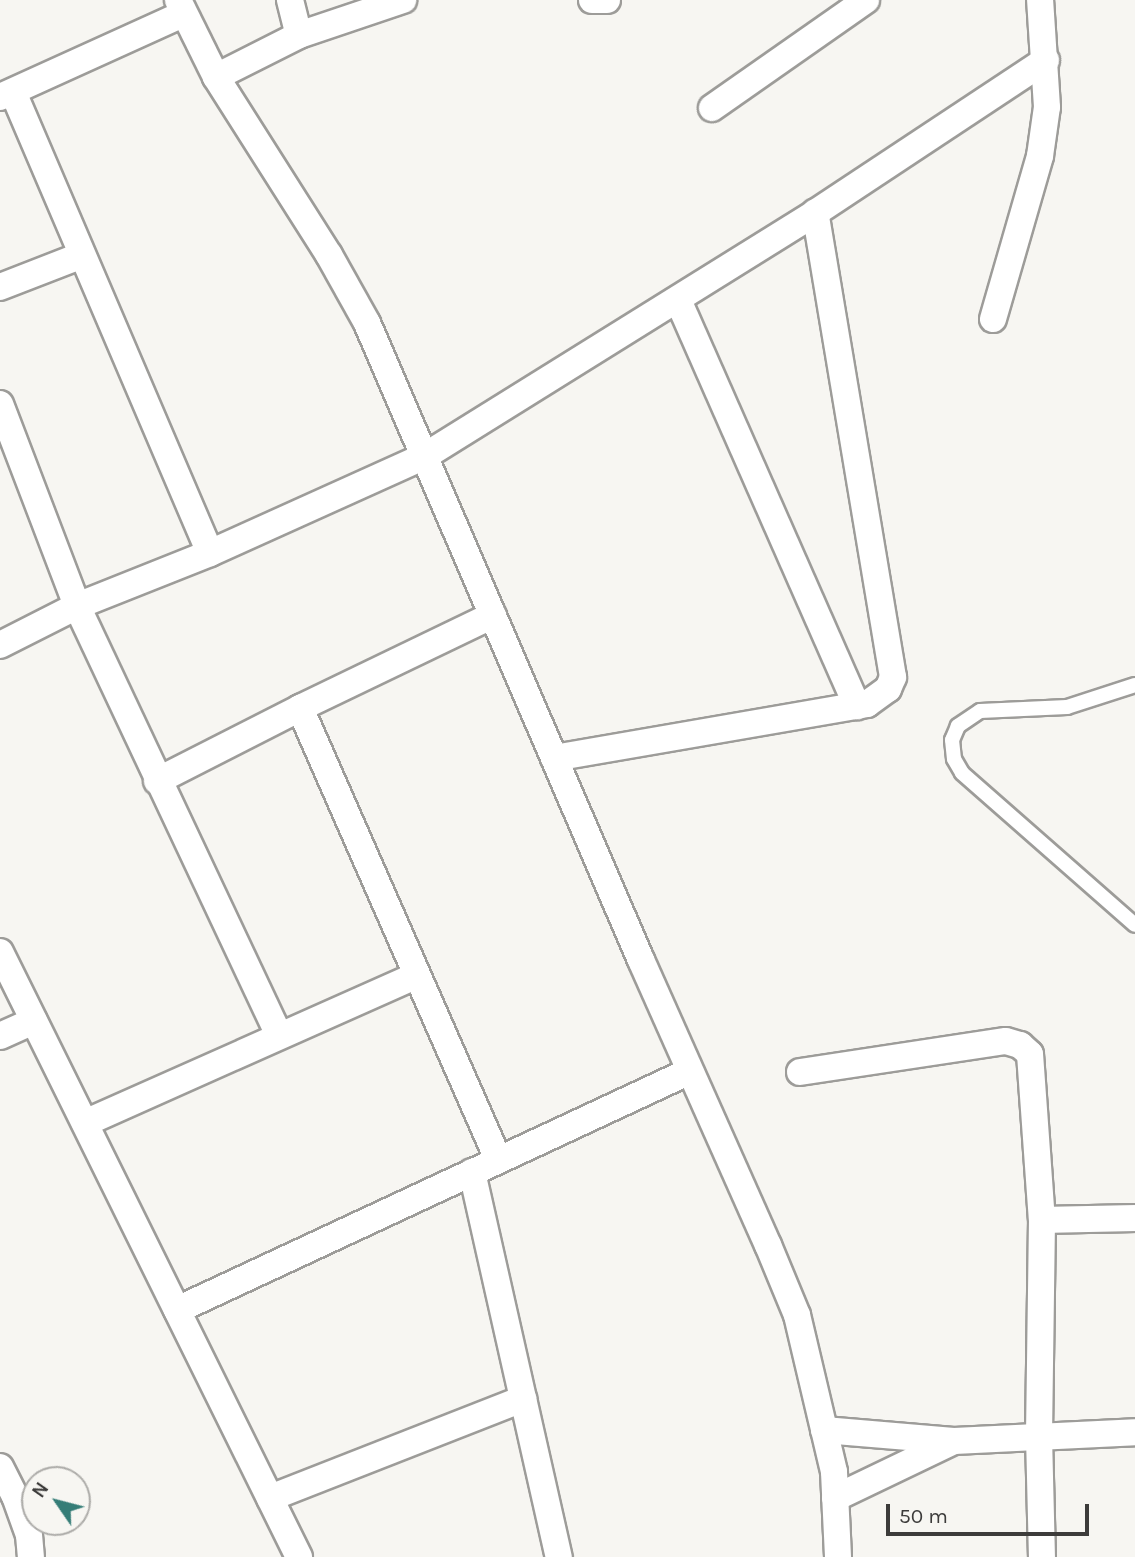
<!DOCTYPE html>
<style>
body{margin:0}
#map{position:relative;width:1135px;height:1557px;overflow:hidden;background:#f7f6f2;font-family:Karla,sans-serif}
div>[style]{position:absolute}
.roads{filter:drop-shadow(2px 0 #9d9c99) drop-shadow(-2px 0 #9d9c99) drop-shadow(0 2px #9d9c99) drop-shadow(0 -2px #9d9c99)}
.service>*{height:14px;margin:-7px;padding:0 7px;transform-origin:7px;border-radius:7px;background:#fff}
.minor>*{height:26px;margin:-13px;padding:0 13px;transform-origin:13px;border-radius:13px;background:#fff}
span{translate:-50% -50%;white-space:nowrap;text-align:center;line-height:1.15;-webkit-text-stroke:7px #f7f6f2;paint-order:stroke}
.north{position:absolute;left:21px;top:1466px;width:70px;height:70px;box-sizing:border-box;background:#f7f6f2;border:2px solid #adaca9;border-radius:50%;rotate:305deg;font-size:19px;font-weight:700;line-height:28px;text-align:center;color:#3d3c3b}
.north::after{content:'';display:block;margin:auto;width:24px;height:32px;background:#357d77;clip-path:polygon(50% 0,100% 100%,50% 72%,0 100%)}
.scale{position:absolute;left:886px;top:1504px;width:203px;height:32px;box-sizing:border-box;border:4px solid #3d3c3b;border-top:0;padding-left:9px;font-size:21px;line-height:24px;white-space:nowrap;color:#3d3c3b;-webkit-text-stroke:5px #f7f6f2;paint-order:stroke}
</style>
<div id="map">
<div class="roads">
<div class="service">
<i style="left:1135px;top:685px;width:71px;rotate:162.1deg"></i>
<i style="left:1067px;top:707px;width:87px;rotate:177.4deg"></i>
<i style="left:980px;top:711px;width:27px;rotate:146deg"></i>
<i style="left:958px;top:726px;width:15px;rotate:113deg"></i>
<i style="left:952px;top:740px;width:19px;rotate:84deg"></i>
<i style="left:954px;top:759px;width:16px;rotate:60deg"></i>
<i style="left:962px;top:773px;width:230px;rotate:41.3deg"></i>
</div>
<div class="minor">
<i style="left:178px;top:0;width:86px;rotate:63.7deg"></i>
<i style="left:216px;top:77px;width:211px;rotate:57.6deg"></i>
<i style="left:329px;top:255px;width:78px;rotate:60.8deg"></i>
<i style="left:367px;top:323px;width:693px;rotate:66.73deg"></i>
<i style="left:641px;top:960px;width:312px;rotate:66deg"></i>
<i style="left:768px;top:1245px;width:76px;rotate:67.5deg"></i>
<i style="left:797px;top:1315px;width:161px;rotate:76.7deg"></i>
<i style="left:834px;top:1472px;width:85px;rotate:87.3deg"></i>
<i style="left:290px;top:0;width:36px;rotate:76deg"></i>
<i style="left:592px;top:0;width:15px"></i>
<i style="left:216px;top:77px;width:93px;rotate:-26.8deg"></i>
<i style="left:299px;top:35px;width:110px;rotate:-18.6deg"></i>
<i style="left:13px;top:92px;width:501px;rotate:66.86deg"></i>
<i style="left:0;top:97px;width:201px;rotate:-24.4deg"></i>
<i style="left:712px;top:108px;width:188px;rotate:-35deg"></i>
<i style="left:0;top:287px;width:86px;rotate:-21.2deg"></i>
<i style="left:678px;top:300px;width:444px;rotate:66.2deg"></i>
<i style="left:993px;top:319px;width:170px;rotate:-73.9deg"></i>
<i style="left:1040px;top:156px;width:49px;rotate:-81.9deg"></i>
<i style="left:1047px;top:107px;width:107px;rotate:-93.7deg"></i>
<i style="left:0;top:404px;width:216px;rotate:69.1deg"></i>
<i style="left:77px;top:606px;width:474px;rotate:64.8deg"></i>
<i style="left:0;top:645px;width:86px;rotate:-26.9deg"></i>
<i style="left:77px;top:606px;width:143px;rotate:-21.7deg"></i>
<i style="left:210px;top:553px;width:236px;rotate:-24.3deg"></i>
<i style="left:425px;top:456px;width:460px;rotate:-31.9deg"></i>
<i style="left:815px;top:213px;width:277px;rotate:-33.5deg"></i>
<i style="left:300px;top:708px;width:493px;rotate:66.3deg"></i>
<i style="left:554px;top:758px;width:318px;rotate:-9.8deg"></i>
<i style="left:867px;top:704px;width:26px;rotate:-36deg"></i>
<i style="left:888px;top:689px;width:13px;rotate:-67deg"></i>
<i style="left:893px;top:677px;width:471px;rotate:-99.5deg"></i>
<i style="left:157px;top:781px;width:161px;rotate:-27deg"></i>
<i style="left:300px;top:708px;width:214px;rotate:-25.7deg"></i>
<i style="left:0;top:952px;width:675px;rotate:63.7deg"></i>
<i style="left:0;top:1036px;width:37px;rotate:-24deg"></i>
<i style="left:800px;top:1072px;width:208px;rotate:-8.6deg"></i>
<i style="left:1006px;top:1041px;width:15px;rotate:16deg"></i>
<i style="left:1020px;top:1045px;width:13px;rotate:42deg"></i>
<i style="left:1030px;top:1054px;width:166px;rotate:85.9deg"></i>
<i style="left:1042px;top:1220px;width:216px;rotate:90.8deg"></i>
<i style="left:1039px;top:1436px;width:121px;rotate:88.6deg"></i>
<i style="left:85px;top:1123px;width:363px;rotate:-24deg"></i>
<i style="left:472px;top:1172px;width:395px;rotate:77.3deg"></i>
<i style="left:1042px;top:1220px;width:93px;rotate:-1.2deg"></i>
<i style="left:177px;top:1310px;width:566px;rotate:-24.98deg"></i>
<i style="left:824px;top:1430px;width:130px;rotate:4.8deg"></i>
<i style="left:954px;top:1441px;width:181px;rotate:-2.8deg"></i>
<i style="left:0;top:1467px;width:33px;rotate:63deg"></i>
<i style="left:15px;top:1496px;width:41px;rotate:70.3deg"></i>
<i style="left:29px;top:1535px;width:22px;rotate:85deg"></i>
<i style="left:270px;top:1498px;width:272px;rotate:-21.4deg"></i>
<i style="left:835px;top:1498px;width:130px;rotate:-25.6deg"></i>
</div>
</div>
<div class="north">N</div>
<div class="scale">50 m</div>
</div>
